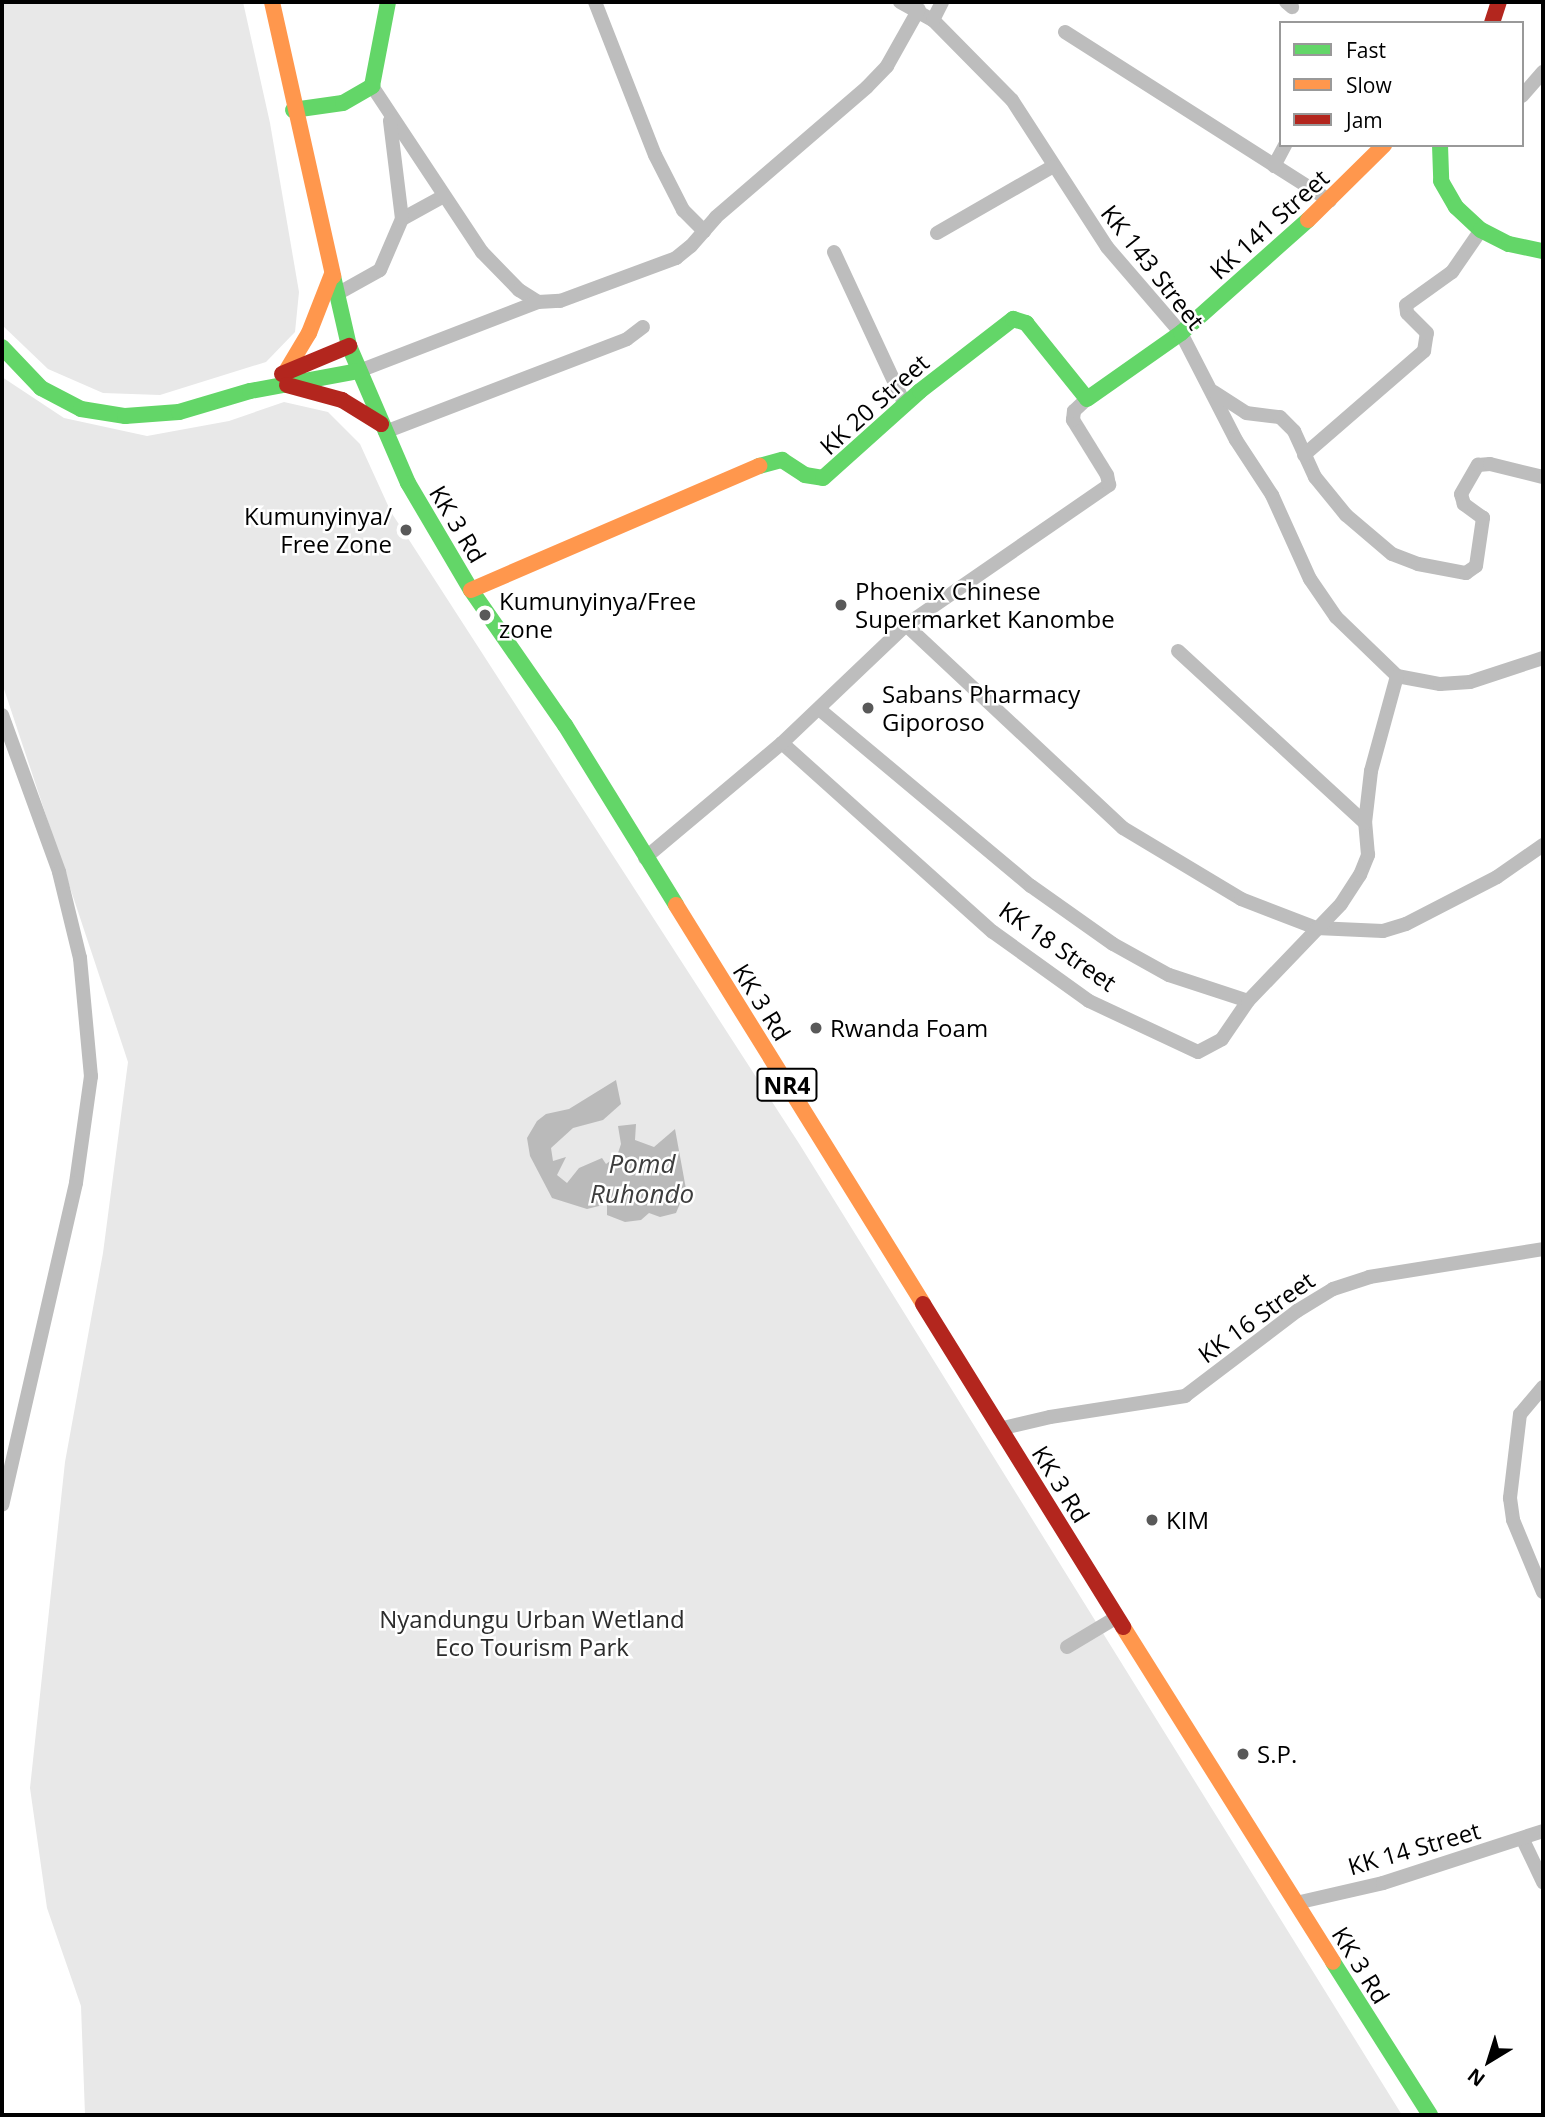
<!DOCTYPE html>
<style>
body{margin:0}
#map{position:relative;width:1545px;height:2117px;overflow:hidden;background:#fff;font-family:"Open Sans",sans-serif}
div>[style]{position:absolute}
.green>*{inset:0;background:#e8e8e8}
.water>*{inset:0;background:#bababa}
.street>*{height:14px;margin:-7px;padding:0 7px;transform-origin:7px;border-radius:7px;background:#bdbdbd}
.fast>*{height:16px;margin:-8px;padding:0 8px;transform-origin:8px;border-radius:8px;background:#63d668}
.slow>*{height:16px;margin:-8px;padding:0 8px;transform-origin:8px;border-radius:8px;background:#ff974d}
.jam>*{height:16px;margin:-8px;padding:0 8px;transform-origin:8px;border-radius:8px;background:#b3261e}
.dots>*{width:19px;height:19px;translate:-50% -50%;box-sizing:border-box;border:4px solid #fff;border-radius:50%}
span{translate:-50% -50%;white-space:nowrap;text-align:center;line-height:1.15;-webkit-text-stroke:5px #fff;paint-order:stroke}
.shield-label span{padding:2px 5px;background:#fff;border:2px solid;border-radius:5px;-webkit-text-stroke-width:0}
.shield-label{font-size:23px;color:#000;font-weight:700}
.street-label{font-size:24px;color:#000}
.poi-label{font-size:24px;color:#000}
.right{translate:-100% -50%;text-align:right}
.left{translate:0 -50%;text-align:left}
.park-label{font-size:24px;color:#2c2c2c}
.water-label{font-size:26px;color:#3d3d3d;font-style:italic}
.frame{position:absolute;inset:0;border:4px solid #000;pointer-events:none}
.legend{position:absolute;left:1279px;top:21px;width:245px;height:126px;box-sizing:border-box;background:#fff;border:2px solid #999;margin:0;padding:9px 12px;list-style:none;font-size:21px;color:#000}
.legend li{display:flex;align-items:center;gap:14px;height:35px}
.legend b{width:35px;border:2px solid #999}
.north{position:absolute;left:1454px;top:2026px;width:70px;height:70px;-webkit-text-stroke:5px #fff;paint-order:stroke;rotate:218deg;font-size:19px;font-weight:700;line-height:28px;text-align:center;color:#000}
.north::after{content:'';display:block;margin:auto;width:24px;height:32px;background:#000;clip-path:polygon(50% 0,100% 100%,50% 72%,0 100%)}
</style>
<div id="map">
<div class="green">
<i style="clip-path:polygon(2px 2px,243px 2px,270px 123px,299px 292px,295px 332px,266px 362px,160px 395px,103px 393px,48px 369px,2px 325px)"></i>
<i style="clip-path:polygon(2px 377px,64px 418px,147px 436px,229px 421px,284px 402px,328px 412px,360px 444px,391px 512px,800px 1145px,1402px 2115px,85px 2115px,81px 2006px,47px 1908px,30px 1788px,65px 1462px,103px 1253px,128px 1062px,2px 683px)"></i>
</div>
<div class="water">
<i style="clip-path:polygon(616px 1080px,621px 1104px,603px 1120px,573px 1128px,551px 1148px,553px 1161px,566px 1157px,557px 1175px,567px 1183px,579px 1168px,602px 1158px,606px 1164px,617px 1156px,621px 1144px,618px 1126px,636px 1124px,635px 1140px,654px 1147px,675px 1129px,686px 1189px,676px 1213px,660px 1217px,649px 1213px,641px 1220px,625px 1222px,607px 1215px,607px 1204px,587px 1209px,552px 1198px,530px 1156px,527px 1138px,537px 1121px,546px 1114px,569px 1109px)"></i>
</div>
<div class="street">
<i style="left:595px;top:2px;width:164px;rotate:68.6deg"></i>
<i style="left:655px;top:155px;width:62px;rotate:63deg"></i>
<i style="left:683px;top:210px;width:30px;rotate:45deg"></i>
<i style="left:900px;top:2px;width:38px;rotate:29deg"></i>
<i style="left:933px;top:20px;width:112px;rotate:45.4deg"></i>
<i style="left:1012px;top:100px;width:175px;rotate:57.1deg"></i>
<i style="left:1107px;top:247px;width:113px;rotate:49.3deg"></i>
<i style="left:1181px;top:333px;width:120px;rotate:62.8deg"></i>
<i style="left:1236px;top:440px;width:66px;rotate:56.8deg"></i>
<i style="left:1272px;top:495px;width:92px;rotate:65.7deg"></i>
<i style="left:1310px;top:579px;width:46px;rotate:55.6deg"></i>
<i style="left:1336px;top:617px;width:85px;rotate:44deg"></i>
<i style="left:1286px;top:2px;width:8px;rotate:40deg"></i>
<i style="left:933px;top:20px;width:20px;rotate:-63deg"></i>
<i style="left:1065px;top:32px;width:314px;rotate:32.5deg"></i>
<i style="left:372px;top:86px;width:199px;rotate:56.5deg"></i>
<i style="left:482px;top:252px;width:53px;rotate:45.8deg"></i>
<i style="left:519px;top:290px;width:22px;rotate:32deg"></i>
<i style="left:538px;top:302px;width:22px;rotate:-3deg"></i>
<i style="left:560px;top:301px;width:124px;rotate:-20.3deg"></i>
<i style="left:676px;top:258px;width:19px;rotate:-39deg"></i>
<i style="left:691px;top:246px;width:38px;rotate:-49deg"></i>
<i style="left:716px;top:217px;width:199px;rotate:-40.7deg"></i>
<i style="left:867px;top:87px;width:29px;rotate:-46deg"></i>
<i style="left:887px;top:66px;width:65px;rotate:-60.7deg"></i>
<i style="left:1522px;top:96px;width:32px;rotate:-49deg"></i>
<i style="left:1274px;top:166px;width:24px;rotate:-62deg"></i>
<i style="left:402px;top:219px;width:46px;rotate:-28.8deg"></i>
<i style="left:937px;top:233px;width:133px;rotate:-29.9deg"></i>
<i style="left:834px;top:252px;width:169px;rotate:65.1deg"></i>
<i style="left:337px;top:294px;width:49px;rotate:-29.2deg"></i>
<i style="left:380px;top:270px;width:56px;rotate:-66.7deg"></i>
<i style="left:402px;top:219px;width:99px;rotate:-97deg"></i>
<i style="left:359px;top:371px;width:192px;rotate:-21.1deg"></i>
<i style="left:1214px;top:392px;width:38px;rotate:33deg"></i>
<i style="left:1246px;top:413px;width:34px;rotate:7deg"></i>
<i style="left:1280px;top:417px;width:20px;rotate:45deg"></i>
<i style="left:1294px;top:431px;width:51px;rotate:65.5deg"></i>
<i style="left:1315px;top:477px;width:49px;rotate:50.8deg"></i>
<i style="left:1346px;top:515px;width:60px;rotate:40.3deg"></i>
<i style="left:1392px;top:554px;width:28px;rotate:21deg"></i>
<i style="left:1418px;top:564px;width:49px;rotate:10.6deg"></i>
<i style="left:1466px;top:573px;width:12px;rotate:-35deg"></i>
<i style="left:1476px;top:566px;width:49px;rotate:-81.7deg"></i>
<i style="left:1483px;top:518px;width:24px;rotate:-144deg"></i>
<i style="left:1464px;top:504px;width:10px;rotate:-107deg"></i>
<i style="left:1461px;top:494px;width:34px;rotate:-60deg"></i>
<i style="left:1478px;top:465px;width:12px;rotate:-5deg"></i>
<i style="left:1490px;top:464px;width:55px;rotate:13.8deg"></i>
<i style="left:385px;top:432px;width:259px;rotate:-21deg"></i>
<i style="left:627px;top:339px;width:20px;rotate:-37deg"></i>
<i style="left:1304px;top:455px;width:159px;rotate:-40.9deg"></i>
<i style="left:1424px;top:351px;width:18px;rotate:-81deg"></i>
<i style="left:1427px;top:333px;width:28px;rotate:-135deg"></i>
<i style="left:1407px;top:313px;width:8px;rotate:-97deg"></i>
<i style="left:1406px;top:305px;width:57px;rotate:-35.7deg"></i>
<i style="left:1452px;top:272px;width:51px;rotate:-55.4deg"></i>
<i style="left:906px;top:625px;width:297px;rotate:43.1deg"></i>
<i style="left:1123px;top:828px;width:138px;rotate:31deg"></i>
<i style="left:1241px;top:899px;width:80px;rotate:21.1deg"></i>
<i style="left:1316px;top:928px;width:67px;rotate:2.6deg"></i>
<i style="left:1383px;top:931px;width:24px;rotate:-17deg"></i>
<i style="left:1406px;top:924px;width:102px;rotate:-27.3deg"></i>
<i style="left:1497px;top:877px;width:56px;rotate:-34.8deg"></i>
<i style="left:1178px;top:651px;width:254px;rotate:42.6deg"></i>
<i style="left:1397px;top:676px;width:44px;rotate:10.5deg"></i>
<i style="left:1440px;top:684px;width:30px;rotate:-4deg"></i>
<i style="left:1470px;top:682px;width:77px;rotate:-18.2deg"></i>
<i style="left:819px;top:709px;width:276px;rotate:39.9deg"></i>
<i style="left:1031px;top:886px;width:100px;rotate:35.3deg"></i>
<i style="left:1113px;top:944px;width:64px;rotate:29deg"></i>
<i style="left:1169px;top:975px;width:83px;rotate:18.2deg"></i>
<i style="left:2px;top:715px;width:167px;rotate:70deg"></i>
<i style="left:59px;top:872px;width:89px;rotate:76.3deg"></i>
<i style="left:80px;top:958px;width:119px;rotate:84.7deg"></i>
<i style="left:91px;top:1076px;width:108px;rotate:98deg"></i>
<i style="left:76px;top:1183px;width:330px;rotate:102.9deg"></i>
<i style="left:782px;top:743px;width:283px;rotate:41.9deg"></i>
<i style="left:993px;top:932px;width:118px;rotate:35.7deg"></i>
<i style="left:1089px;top:1001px;width:120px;rotate:25.1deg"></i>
<i style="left:1198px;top:1052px;width:27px;rotate:-28deg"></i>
<i style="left:1222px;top:1039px;width:46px;rotate:-55.6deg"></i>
<i style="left:1248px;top:1001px;width:134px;rotate:-46.2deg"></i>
<i style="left:1341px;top:904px;width:35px;rotate:-57deg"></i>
<i style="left:1360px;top:875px;width:22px;rotate:-68deg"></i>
<i style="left:1368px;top:855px;width:32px;rotate:-95deg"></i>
<i style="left:1365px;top:823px;width:52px;rotate:-83.4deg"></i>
<i style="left:1371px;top:771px;width:98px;rotate:-74.7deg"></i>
<i style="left:645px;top:858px;width:179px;rotate:-40deg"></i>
<i style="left:782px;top:743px;width:171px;rotate:-43.6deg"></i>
<i style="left:906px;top:625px;width:247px;rotate:-34.6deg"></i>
<i style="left:1109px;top:485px;width:10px;rotate:-101deg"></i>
<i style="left:1107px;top:475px;width:65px;rotate:-121.7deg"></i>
<i style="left:1073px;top:420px;width:9px;rotate:-84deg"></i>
<i style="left:1074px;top:411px;width:18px;rotate:-43deg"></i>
<i style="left:1543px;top:1387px;width:35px;rotate:130deg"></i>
<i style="left:1520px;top:1414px;width:85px;rotate:96.8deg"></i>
<i style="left:1510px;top:1498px;width:22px;rotate:82deg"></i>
<i style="left:1513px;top:1520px;width:78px;rotate:67.4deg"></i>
<i style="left:999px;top:1429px;width:52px;rotate:-13.2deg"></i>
<i style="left:1050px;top:1417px;width:137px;rotate:-8.8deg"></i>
<i style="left:1185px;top:1396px;width:141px;rotate:-37.2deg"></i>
<i style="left:1297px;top:1311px;width:42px;rotate:-31.4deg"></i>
<i style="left:1333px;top:1289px;width:38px;rotate:-18deg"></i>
<i style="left:1369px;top:1277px;width:176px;rotate:-9.1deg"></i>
<i style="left:1067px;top:1647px;width:58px;rotate:-31deg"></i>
<i style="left:1523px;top:1840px;width:47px;rotate:64.5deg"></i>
<i style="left:1296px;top:1903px;width:89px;rotate:-12.9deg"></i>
<i style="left:1383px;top:1883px;width:168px;rotate:-18deg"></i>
</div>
<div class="fast">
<i style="left:293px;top:110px;width:50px;rotate:-8deg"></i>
<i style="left:343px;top:103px;width:34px;rotate:-30deg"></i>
<i style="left:372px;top:86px;width:86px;rotate:-79.2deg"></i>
<i style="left:1440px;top:145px;width:36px;rotate:88deg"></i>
<i style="left:1441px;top:181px;width:30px;rotate:60deg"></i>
<i style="left:1456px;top:207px;width:34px;rotate:43deg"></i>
<i style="left:1481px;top:230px;width:31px;rotate:27deg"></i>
<i style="left:1509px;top:244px;width:35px;rotate:12deg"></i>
<i style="left:333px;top:276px;width:72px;rotate:77.1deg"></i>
<i style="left:349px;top:346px;width:149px;rotate:66.7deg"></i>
<i style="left:408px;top:483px;width:124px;rotate:59.5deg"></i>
<i style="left:471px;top:590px;width:165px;rotate:55.2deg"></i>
<i style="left:565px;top:725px;width:211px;rotate:58.3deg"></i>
<i style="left:2px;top:347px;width:57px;rotate:46.4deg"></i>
<i style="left:41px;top:388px;width:45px;rotate:27.7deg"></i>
<i style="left:81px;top:409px;width:45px;rotate:9deg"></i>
<i style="left:125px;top:416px;width:54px;rotate:-4.2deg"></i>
<i style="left:179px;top:412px;width:74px;rotate:-16.5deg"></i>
<i style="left:250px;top:391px;width:111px;rotate:-10.4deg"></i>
<i style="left:759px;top:466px;width:24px;rotate:-15deg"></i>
<i style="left:782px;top:460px;width:27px;rotate:33deg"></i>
<i style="left:805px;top:475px;width:18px;rotate:9deg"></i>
<i style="left:823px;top:478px;width:130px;rotate:-41.9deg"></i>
<i style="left:920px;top:391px;width:118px;rotate:-37.7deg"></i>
<i style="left:1013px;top:319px;width:14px;rotate:17deg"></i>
<i style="left:1026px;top:323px;width:97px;rotate:51.2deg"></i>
<i style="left:1087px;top:399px;width:115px;rotate:-35.1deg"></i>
<i style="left:1181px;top:333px;width:170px;rotate:-41.7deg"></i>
<i style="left:1333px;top:1962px;width:181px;rotate:57.6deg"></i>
</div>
<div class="slow">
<i style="left:272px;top:2px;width:281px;rotate:77.4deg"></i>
<i style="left:1308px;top:220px;width:107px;rotate:-44.6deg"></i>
<i style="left:285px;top:373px;width:47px;rotate:-59deg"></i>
<i style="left:309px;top:333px;width:63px;rotate:-68.7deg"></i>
<i style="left:471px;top:590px;width:314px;rotate:-23.3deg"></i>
<i style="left:676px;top:905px;width:469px;rotate:58.2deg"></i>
<i style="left:1123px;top:1627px;width:395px;rotate:57.9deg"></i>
</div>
<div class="jam">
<i style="left:1492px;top:23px;width:22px;rotate:-72deg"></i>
<i style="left:282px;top:374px;width:73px;rotate:-22.7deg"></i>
<i style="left:287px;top:385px;width:57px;rotate:15.3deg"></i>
<i style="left:342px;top:400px;width:46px;rotate:31.6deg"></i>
<i style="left:923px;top:1304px;width:380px;rotate:58.2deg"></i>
</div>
<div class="dots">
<i style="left:406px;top:530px;background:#595959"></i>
<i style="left:841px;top:605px;background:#595959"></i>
<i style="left:485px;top:615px;background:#595959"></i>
<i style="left:868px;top:708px;background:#595959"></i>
<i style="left:816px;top:1028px;background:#595959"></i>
<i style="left:1152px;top:1520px;background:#595959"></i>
<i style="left:1243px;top:1754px;background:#595959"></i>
</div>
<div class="shield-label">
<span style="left:787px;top:1085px">NR4</span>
</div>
<div class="street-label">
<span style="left:1269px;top:224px;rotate:-42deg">KK 141 Street</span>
<span style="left:1153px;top:267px;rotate:52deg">KK 143 Street</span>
<span style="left:874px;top:404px;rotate:-42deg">KK 20 Street</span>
<span style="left:458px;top:524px;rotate:59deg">KK 3 Rd</span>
<span style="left:1058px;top:946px;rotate:35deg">KK 18 Street</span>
<span style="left:762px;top:1002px;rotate:58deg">KK 3 Rd</span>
<span style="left:1256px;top:1317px;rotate:-36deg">KK 16 Street</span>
<span style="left:1061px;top:1484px;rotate:58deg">KK 3 Rd</span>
<span style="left:1414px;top:1848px;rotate:-16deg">KK 14 Street</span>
<span style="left:1361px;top:1965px;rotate:58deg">KK 3 Rd</span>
</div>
<div class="poi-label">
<span class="right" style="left:392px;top:530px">Kumunyinya/<br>Free Zone</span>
<span class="left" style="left:855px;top:605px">Phoenix Chinese<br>Supermarket Kanombe</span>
<span class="left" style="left:499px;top:615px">Kumunyinya/Free<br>zone</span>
<span class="left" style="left:882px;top:708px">Sabans Pharmacy<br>Giporoso</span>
<span class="left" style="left:830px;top:1028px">Rwanda Foam</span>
<span class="left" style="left:1166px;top:1520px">KIM</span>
<span class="left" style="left:1257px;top:1754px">S.P.</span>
</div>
<div class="park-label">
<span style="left:532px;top:1633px">Nyandungu Urban Wetland<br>Eco Tourism Park</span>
</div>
<div class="water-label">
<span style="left:642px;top:1179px">Pomd<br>Ruhondo</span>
</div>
<div class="frame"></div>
<ul class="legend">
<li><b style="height:9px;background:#63d668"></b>Fast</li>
<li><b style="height:9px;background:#ff974d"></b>Slow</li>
<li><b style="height:9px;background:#b3261e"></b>Jam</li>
</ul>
<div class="north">N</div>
</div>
